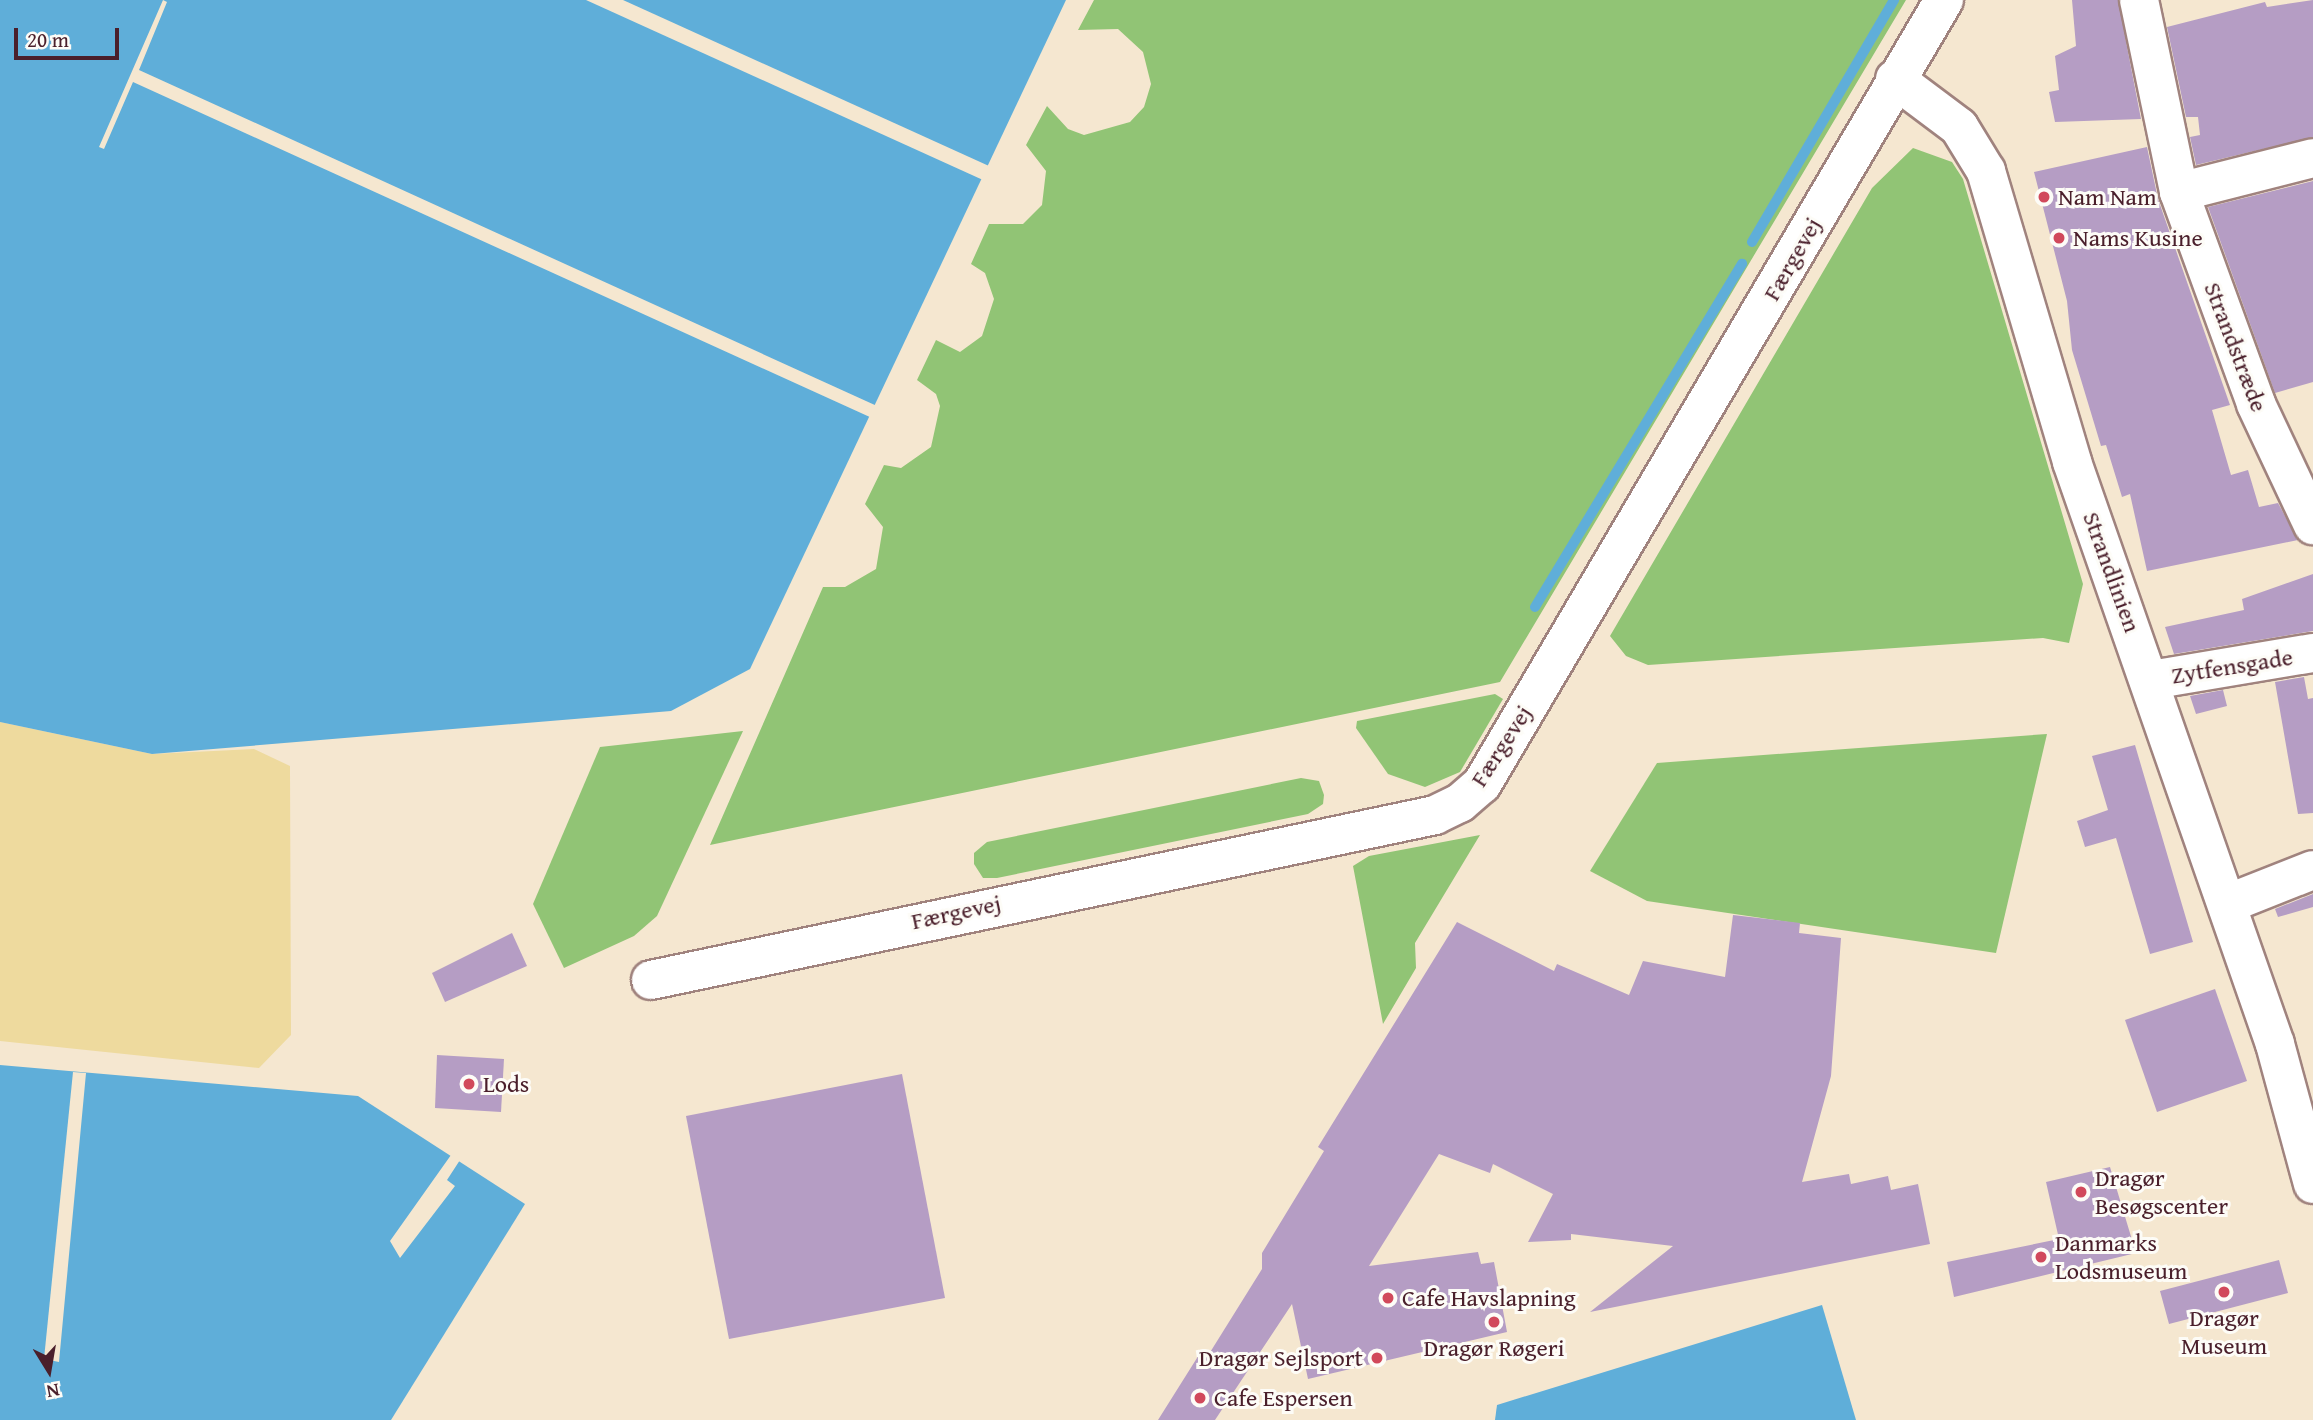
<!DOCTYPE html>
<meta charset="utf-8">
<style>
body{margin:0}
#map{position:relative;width:2313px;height:1420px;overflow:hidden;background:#f5e7d0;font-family:"Gentium Book Plus",serif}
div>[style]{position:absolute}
.green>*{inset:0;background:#91c475}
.sand>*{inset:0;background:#eeda9e}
.water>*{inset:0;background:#5faed9}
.pier>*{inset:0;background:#f5e7d0}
.stream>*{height:10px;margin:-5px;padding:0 5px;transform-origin:5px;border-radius:5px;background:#5faed9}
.building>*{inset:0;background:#b59dc4}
.roads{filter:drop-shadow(2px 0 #a0837e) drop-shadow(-2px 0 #a0837e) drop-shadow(0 2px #a0837e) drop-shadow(0 -2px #a0837e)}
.minor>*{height:38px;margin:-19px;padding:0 19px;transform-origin:19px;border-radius:19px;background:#fff}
.dots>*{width:19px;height:19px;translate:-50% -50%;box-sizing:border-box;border:4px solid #fdfcf7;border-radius:50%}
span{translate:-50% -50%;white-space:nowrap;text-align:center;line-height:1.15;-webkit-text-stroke:6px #fdfcf7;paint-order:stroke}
.poi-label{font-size:24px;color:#4a1f2b}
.left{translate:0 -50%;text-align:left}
.right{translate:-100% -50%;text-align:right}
.street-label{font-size:24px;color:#4a1f2b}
.north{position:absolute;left:14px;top:1336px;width:70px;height:70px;-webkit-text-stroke:5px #fdfcf7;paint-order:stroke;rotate:169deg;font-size:19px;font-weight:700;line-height:28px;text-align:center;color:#4a1f2b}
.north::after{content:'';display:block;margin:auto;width:24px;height:32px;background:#4a1f2b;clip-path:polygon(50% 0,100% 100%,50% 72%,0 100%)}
.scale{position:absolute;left:14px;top:28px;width:105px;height:32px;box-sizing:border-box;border:4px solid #4a1f2b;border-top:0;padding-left:9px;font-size:21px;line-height:24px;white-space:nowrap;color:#4a1f2b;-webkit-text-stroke:5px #fdfcf7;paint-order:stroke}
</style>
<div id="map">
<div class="green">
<i style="clip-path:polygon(1094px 0,1906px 0,1500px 682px,710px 845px,823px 587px,845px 587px,876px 569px,883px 527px,865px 504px,884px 465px,901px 468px,931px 447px,940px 406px,936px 394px,917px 380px,936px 340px,960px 352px,982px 336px,994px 299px,985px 273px,971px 264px,989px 224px,1023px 224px,1042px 205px,1046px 171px,1026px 145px,1047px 106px,1068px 129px,1084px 135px,1130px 122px,1144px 107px,1151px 84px,1143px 52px,1118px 29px,1078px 30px)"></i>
<i style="clip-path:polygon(1913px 148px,1952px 162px,1963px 179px,2083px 584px,2069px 643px,2043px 638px,1648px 665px,1626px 656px,1610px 636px,1872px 188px)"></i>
<i style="clip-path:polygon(1495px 694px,1503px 699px,1460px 772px,1425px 787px,1388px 774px,1356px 728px,1357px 721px)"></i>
<i style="clip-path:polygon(743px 731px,657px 916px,634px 936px,564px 968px,533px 904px,600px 747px)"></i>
<i style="clip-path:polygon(2047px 734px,1996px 953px,1647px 901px,1590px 871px,1657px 763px)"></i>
<i style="clip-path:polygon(1301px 778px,1319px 781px,1324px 795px,1323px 804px,1308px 814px,997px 878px,983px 878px,974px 864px,974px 853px,987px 842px)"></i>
<i style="clip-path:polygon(1480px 835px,1415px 943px,1416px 968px,1383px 1024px,1353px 866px,1369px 856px)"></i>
</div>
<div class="sand">
<i style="clip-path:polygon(0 722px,152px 754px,254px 749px,290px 766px,291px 1035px,259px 1068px,0 1041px)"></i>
</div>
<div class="water">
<i style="clip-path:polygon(0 0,1066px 0,750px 669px,671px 711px,152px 754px,0 722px)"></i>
<i style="clip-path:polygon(0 1065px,358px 1096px,525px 1204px,391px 1420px,0 1420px)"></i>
<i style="clip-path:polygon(1822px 1305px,1856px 1420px,1495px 1420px,1497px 1405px)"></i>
</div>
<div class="pier">
<i style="clip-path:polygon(163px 0,167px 2px,139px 70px,877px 406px,872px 418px,133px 82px,104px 149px,99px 147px)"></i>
<i style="clip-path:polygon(586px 0,623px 0,989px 166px,983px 180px)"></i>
<i style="clip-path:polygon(73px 1072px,86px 1073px,59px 1362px,44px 1359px)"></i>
<i style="clip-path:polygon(451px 1155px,460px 1160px,447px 1180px,455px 1186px,400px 1258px,390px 1241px)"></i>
</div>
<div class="stream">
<i style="left:1752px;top:242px;width:281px;rotate:-59.6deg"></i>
<i style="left:1535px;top:607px;width:401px;rotate:-58.9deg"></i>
</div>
<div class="building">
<i style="clip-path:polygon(2072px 0,2118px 0,2141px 119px,2055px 122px,2049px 92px,2059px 90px,2055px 56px,2076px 46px)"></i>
<i style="clip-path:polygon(2313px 0,2313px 137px,2196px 165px,2190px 137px,2200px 135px,2198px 117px,2186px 117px,2167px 27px,2265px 2px,2267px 7px)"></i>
<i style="clip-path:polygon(2147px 147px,2158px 199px,2230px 405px,2212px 410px,2231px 475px,2248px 470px,2259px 507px,2278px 503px,2298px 540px,2147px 571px,2130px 494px,2122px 497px,2106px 445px,2101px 446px,2072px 350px,2067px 301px,2034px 172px)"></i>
<i style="clip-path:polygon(2313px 181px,2313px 382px,2275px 393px,2208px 207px)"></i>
<i style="clip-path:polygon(2313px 574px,2313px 631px,2174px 654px,2165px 627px,2244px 610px,2242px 599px)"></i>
<i style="clip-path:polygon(2304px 677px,2308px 699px,2313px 698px,2313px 813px,2298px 814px,2275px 682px)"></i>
<i style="clip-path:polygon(2223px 690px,2227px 706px,2196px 714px,2190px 696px)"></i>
<i style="clip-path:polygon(2135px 745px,2193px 942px,2150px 954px,2116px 838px,2085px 847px,2077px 821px,2108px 810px,2092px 756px)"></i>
<i style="clip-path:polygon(2313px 894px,2313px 907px,2278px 917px,2275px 909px)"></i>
<i style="clip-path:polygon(1733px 915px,1800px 923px,1799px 933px,1841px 938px,1831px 1076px,1802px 1182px,1849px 1174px,1851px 1184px,1888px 1176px,1891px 1190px,1918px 1184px,1930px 1244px,1590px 1312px,1673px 1246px,1571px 1234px,1571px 1240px,1528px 1242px,1553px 1194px,1493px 1164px,1490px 1173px,1439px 1154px,1369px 1266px,1478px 1252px,1481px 1264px,1494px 1262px,1507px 1332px,1308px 1379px,1292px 1304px,1215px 1420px,1158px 1420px,1202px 1350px,1209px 1354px,1262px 1269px,1262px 1253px,1324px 1151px,1318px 1147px,1457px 922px,1554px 971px,1557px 964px,1629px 995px,1643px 961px,1725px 977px)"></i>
<i style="clip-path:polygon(512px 933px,527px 966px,445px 1002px,432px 973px)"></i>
<i style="clip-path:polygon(2215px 989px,2247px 1081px,2157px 1112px,2125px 1020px)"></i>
<i style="clip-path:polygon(437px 1055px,504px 1059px,501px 1112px,435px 1108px)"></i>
<i style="clip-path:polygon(902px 1074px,945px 1298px,729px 1339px,686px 1116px)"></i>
<i style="clip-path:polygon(2110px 1167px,2136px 1253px,1954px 1297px,1947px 1262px,2059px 1239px,2046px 1182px)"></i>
<i style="clip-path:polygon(2279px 1260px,2288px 1293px,2169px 1324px,2160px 1291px)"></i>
</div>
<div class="roads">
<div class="minor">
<i style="left:2139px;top:0;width:196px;rotate:78.2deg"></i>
<i style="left:2179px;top:192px;width:226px;rotate:70deg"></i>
<i style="left:2256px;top:404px;width:134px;rotate:64.8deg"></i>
<i style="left:1895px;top:79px;width:80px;rotate:36.9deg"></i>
<i style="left:1959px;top:127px;width:52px;rotate:58.5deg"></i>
<i style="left:1986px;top:171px;width:303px;rotate:73.5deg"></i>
<i style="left:2072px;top:462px;width:616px;rotate:70.77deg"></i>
<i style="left:2275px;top:1044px;width:145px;rotate:74.8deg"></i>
<i style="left:2179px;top:192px;width:138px;rotate:-14.2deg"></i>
<i style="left:2151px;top:680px;width:164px;rotate:-9.5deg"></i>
<i style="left:2227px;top:904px;width:92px;rotate:-21.6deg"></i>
<i style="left:651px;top:980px;width:801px;rotate:-11.88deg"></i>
<i style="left:1435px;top:815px;width:28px;rotate:-26deg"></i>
<i style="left:1460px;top:803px;width:29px;rotate:-41deg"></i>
<i style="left:1482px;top:784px;width:910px;rotate:-59.49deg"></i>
</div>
</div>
<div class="dots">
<i style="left:2044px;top:197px;background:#d1495b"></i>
<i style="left:2059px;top:238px;background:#d1495b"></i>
<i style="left:469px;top:1084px;background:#d1495b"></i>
<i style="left:2081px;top:1192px;background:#d1495b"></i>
<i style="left:2041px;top:1257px;background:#d1495b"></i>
<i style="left:2224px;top:1292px;background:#d1495b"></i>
<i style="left:1388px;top:1298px;background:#d1495b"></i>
<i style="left:1494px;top:1322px;background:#d1495b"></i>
<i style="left:1377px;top:1358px;background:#d1495b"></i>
<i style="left:1200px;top:1398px;background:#d1495b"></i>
</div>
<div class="poi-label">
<span class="left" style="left:2058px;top:197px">Nam Nam</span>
<span class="left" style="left:2073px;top:238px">Nams Kusine</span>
<span class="left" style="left:483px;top:1084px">Lods</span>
<span class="left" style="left:2095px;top:1192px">Dragør<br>Besøgscenter</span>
<span class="left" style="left:2055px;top:1257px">Danmarks<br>Lodsmuseum</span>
<span class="left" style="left:1402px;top:1298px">Cafe Havslapning</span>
<span style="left:2224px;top:1332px">Dragør<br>Museum</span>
<span style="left:1494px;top:1348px">Dragør Røgeri</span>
<span class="right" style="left:1363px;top:1358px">Dragør Sejlsport</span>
<span class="left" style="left:1214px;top:1398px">Cafe Espersen</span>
</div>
<div class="street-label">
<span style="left:1792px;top:259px;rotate:-60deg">Færgevej</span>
<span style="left:2236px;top:347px;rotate:69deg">Strandstræde</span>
<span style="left:2112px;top:572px;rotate:70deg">Strandlinien</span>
<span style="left:2232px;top:666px;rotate:-9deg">Zytfensgade</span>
<span style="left:1501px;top:746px;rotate:-57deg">Færgevej</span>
<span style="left:956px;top:912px;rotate:-12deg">Færgevej</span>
</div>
<div class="north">N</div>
<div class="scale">20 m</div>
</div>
